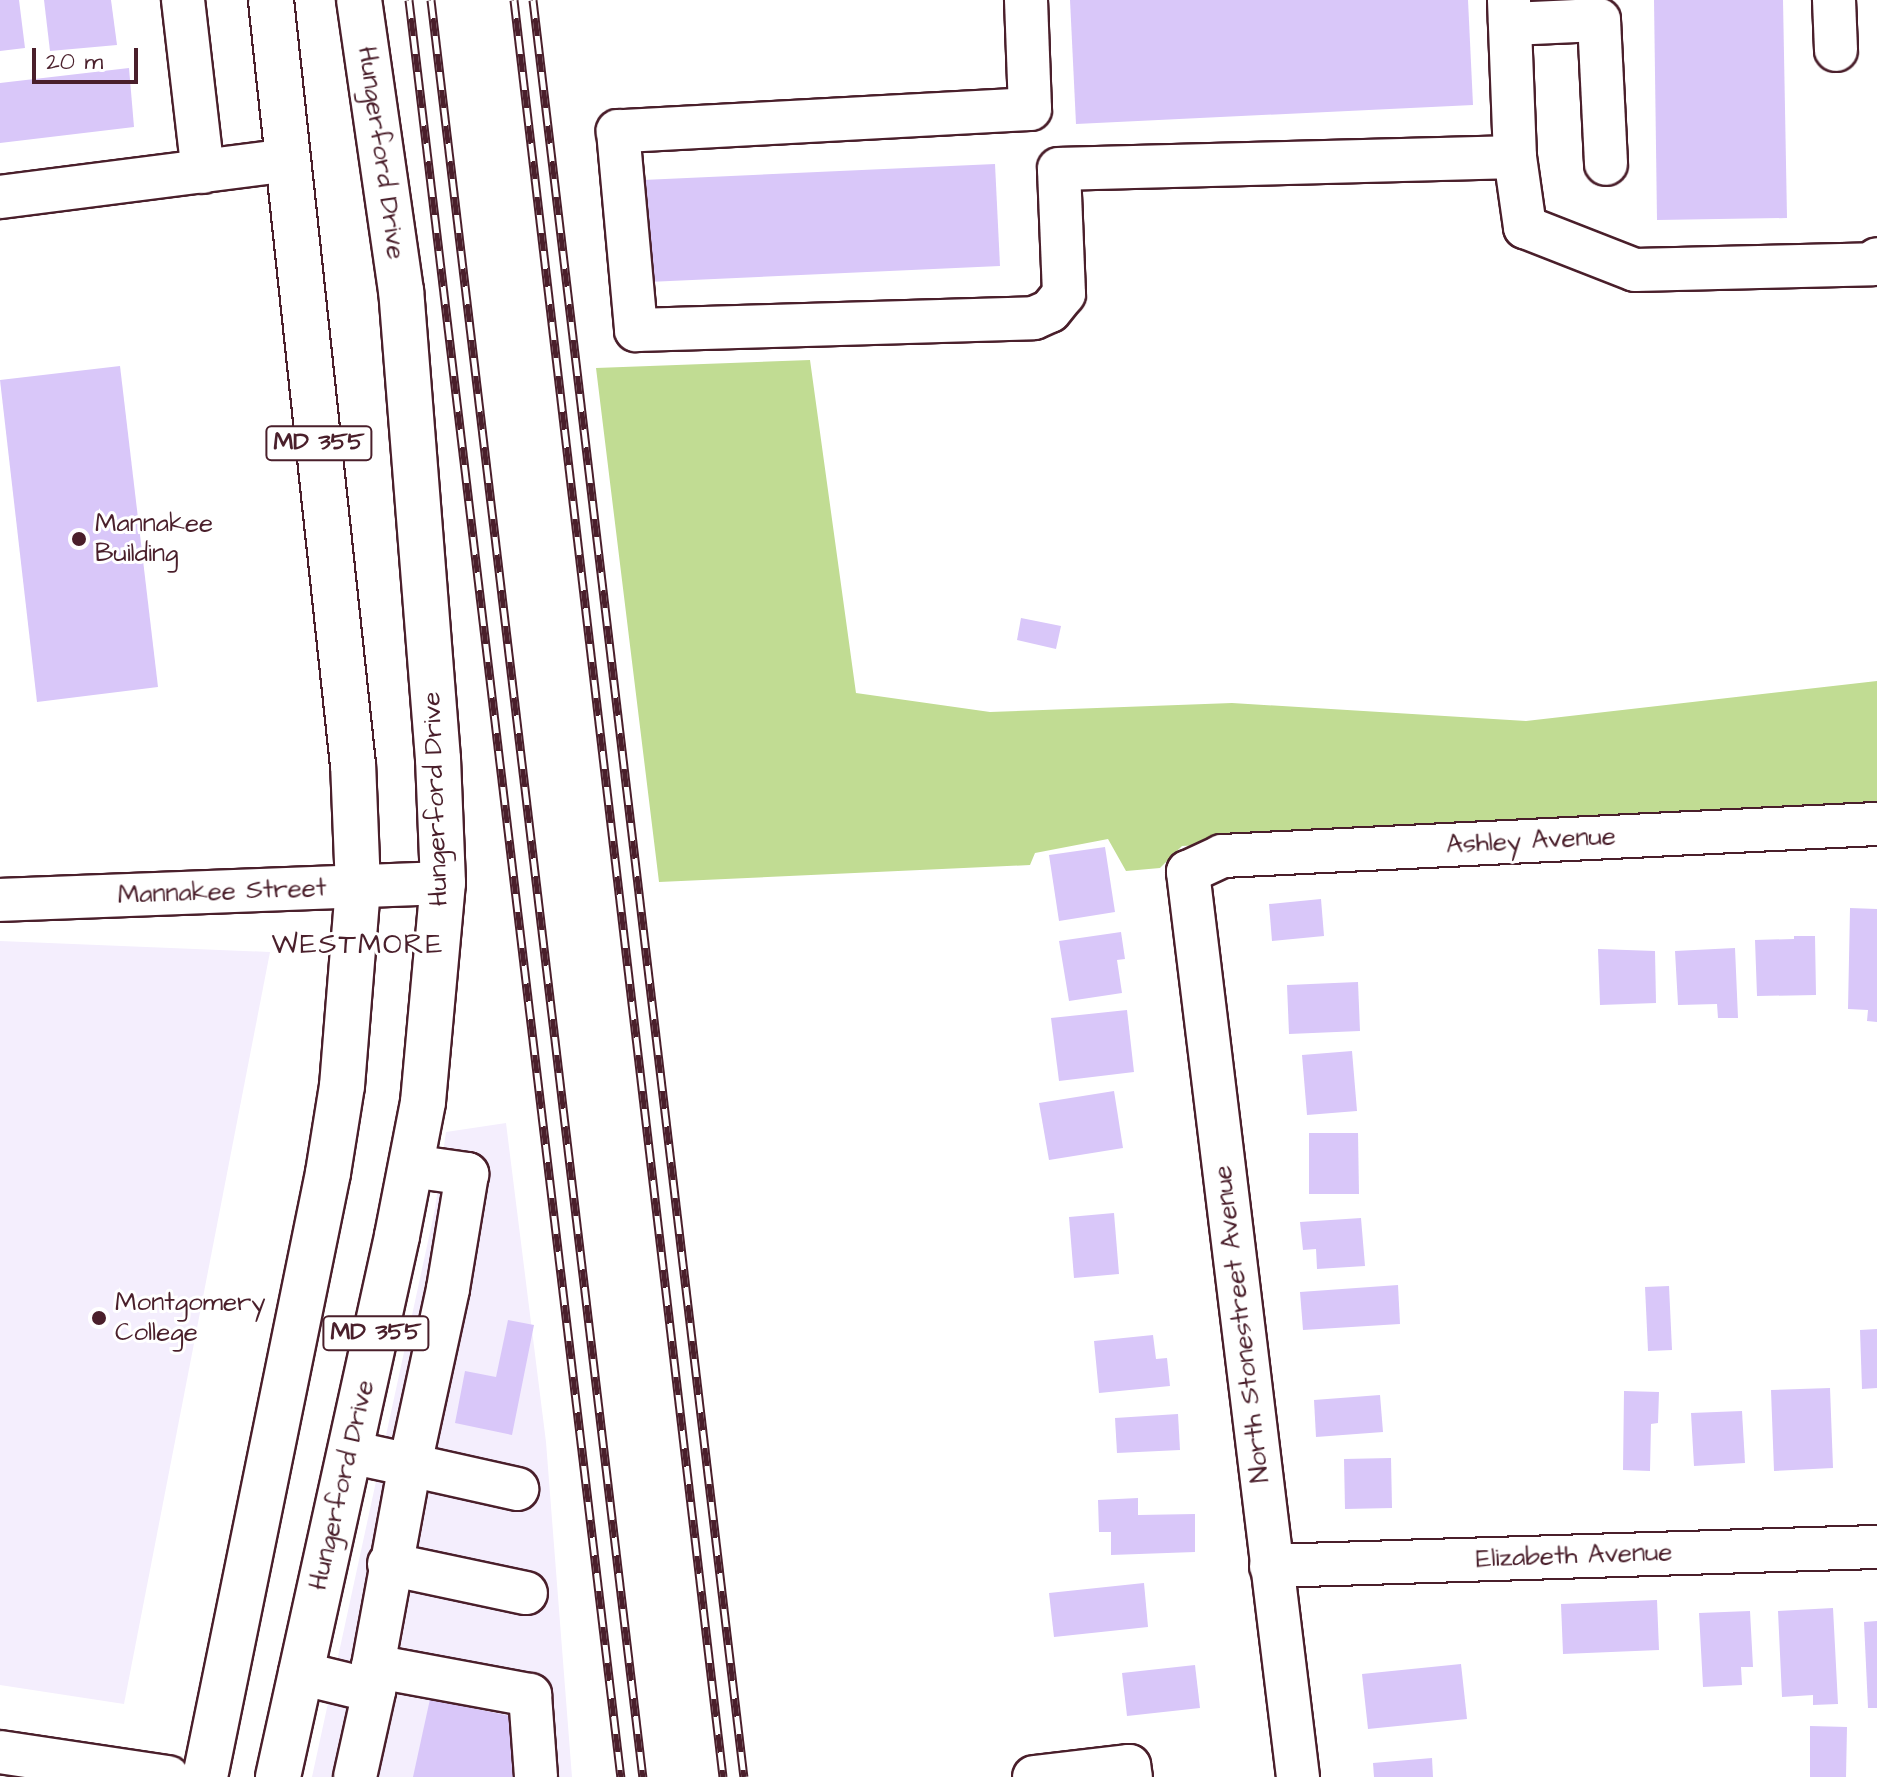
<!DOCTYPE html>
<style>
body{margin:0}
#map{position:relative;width:1877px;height:1777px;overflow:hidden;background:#fff;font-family:"Architects Daughter",sans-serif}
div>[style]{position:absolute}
.built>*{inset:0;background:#f4eefd}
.green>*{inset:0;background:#c1dc93}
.building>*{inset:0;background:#d9c7f9}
.roads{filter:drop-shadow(2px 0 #4a1f2b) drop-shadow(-2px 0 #4a1f2b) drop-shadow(0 2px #4a1f2b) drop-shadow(0 -2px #4a1f2b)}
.minor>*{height:42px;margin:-21px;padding:0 21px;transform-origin:21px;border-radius:21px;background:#fff}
.major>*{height:44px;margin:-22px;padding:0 22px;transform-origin:22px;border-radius:22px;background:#fff}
.rail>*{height:9px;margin-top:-4.5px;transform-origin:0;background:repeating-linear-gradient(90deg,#fff 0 18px,#4a1f2b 0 36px);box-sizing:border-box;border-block:2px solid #4a1f2b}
.dots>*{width:22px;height:22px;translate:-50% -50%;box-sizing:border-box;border:4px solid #fff;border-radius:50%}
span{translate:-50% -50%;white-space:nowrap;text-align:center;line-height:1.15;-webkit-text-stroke:6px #fff;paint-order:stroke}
.shield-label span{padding:2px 6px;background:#fff;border:2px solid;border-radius:6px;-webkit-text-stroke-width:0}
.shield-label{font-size:24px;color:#4a1f2b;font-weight:700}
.street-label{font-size:26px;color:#4a1f2b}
.poi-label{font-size:26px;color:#4a1f2b}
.left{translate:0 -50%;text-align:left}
.neighbourhood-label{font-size:28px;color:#4a1f2b;letter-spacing:2px}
.scale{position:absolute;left:32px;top:48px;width:106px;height:36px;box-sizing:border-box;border:4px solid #4a1f2b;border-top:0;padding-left:10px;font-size:24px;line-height:28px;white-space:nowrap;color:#4a1f2b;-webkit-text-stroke:6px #fff;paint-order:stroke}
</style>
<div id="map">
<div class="built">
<i style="clip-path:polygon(0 941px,270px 952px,124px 1704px,0 1685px)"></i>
<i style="clip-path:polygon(506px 1123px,546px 1442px,572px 1777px,312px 1777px,435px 1209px,446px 1132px)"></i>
</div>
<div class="green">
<i style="clip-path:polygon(810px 360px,856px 693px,990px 712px,1232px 703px,1526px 721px,1877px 681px,1877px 810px,1182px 846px,1160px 868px,1126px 871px,1108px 839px,1035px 853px,1030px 865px,659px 882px,596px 368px)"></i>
</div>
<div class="building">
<i style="clip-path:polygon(0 0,19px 0,25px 48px,0 51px)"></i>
<i style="clip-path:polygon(44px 0,111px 0,117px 45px,50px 51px)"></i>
<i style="clip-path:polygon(1070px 0,1468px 0,1473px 105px,1076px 124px)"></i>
<i style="clip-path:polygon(1654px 0,1783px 0,1787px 218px,1657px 220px)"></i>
<i style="clip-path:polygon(129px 68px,134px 127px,0 143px,0 83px)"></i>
<i style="clip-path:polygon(995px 164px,1000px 266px,648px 282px,643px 180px)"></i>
<i style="clip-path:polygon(120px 366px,158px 687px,37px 702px,0 380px)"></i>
<i style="clip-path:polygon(1021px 618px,1061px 626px,1056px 649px,1017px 640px)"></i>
<i style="clip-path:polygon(1105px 847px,1115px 912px,1059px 921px,1049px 855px)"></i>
<i style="clip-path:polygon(1321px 899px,1324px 936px,1272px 941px,1269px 904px)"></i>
<i style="clip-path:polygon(1850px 908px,1877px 909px,1877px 1022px,1867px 1021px,1868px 1010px,1848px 1009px)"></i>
<i style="clip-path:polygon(1121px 932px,1125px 959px,1117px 960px,1122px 993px,1069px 1001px,1059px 941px)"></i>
<i style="clip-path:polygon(1794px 936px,1815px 936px,1816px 995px,1757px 996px,1755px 940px,1794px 939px)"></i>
<i style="clip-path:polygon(1735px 948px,1738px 1018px,1718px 1018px,1717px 1004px,1678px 1005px,1675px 951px)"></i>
<i style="clip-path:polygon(1598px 949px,1655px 951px,1656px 1003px,1600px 1005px)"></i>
<i style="clip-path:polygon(1358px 982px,1360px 1031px,1289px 1034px,1287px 985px)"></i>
<i style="clip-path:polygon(1127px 1010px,1134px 1072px,1059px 1081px,1051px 1018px)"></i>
<i style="clip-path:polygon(1352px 1051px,1357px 1111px,1307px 1115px,1302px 1055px)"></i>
<i style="clip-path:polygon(1114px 1091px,1123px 1148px,1049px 1160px,1039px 1103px)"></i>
<i style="clip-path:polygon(1309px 1133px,1358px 1133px,1359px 1194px,1309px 1194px)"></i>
<i style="clip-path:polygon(1114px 1213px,1119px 1274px,1074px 1278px,1069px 1217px)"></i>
<i style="clip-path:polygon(1361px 1218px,1365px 1266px,1317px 1269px,1316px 1249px,1303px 1250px,1300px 1222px)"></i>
<i style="clip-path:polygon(1398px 1285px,1400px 1324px,1303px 1330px,1300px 1292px)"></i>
<i style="clip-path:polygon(1669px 1286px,1672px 1350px,1648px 1351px,1645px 1287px)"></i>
<i style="clip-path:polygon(508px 1320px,534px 1325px,512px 1435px,455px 1423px,465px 1371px,496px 1377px)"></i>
<i style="clip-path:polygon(1877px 1329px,1877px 1388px,1862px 1389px,1860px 1330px)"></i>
<i style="clip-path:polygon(1153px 1335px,1156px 1359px,1167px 1358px,1170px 1386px,1099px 1393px,1094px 1341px)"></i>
<i style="clip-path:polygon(1830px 1388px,1833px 1468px,1774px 1471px,1771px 1390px)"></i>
<i style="clip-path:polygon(1624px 1391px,1659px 1392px,1658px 1423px,1651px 1424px,1650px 1471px,1623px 1470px)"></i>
<i style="clip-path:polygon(1380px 1395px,1383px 1432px,1316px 1437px,1314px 1400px)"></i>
<i style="clip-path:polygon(1742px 1411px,1745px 1463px,1694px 1466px,1691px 1413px)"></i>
<i style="clip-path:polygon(1178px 1414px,1180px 1450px,1117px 1453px,1115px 1418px)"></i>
<i style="clip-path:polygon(1391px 1458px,1392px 1508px,1345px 1509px,1344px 1459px)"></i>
<i style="clip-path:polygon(1138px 1498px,1138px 1515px,1195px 1514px,1195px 1552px,1111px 1555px,1111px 1532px,1099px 1532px,1098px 1500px)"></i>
<i style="clip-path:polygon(1144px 1583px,1148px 1627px,1054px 1637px,1049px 1593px)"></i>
<i style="clip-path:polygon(1657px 1600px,1659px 1650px,1563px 1654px,1561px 1604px)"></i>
<i style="clip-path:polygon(1833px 1608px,1838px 1704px,1813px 1705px,1813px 1695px,1782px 1697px,1778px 1611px)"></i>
<i style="clip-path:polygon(1750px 1611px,1753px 1667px,1741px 1667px,1742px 1685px,1703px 1687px,1699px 1613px)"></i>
<i style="clip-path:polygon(1877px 1621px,1877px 1708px,1868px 1708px,1864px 1622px)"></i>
<i style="clip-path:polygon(1461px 1664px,1467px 1719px,1368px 1729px,1362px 1674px)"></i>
<i style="clip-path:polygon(1195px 1665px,1200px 1708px,1127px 1716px,1122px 1673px)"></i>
<i style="clip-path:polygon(430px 1699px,529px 1720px,516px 1777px,413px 1777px)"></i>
<i style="clip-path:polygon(1810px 1726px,1847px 1727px,1846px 1777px,1810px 1777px)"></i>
<i style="clip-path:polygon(1432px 1758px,1433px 1777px,1374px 1777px,1373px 1763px)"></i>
</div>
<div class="roads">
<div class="minor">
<i style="left:183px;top:0;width:173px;rotate:83.4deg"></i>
<i style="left:1026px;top:0;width:109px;rotate:87.9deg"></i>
<i style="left:1030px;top:109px;width:413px;rotate:176.9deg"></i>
<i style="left:618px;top:131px;width:200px;rotate:84.8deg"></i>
<i style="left:636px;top:330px;width:398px;rotate:-1.7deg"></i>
<i style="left:1034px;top:318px;width:17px;rotate:-24deg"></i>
<i style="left:1050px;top:311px;width:22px;rotate:-51deg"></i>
<i style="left:1064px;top:294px;width:125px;rotate:-92.3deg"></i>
<i style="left:1059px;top:169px;width:456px;rotate:-1.5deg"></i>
<i style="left:1515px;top:157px;width:157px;rotate:-92.2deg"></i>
<i style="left:1834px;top:0;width:50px;rotate:87.7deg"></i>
<i style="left:1510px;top:24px;width:89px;rotate:-2.6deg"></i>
<i style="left:1599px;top:20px;width:144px;rotate:87.2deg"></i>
<i style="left:1515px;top:157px;width:71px;rotate:81.9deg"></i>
<i style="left:1525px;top:227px;width:118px;rotate:21.4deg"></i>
<i style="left:1635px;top:270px;width:238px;rotate:-1.4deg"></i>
<i style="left:1873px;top:264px;width:6px;rotate:-51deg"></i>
<i style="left:0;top:197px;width:291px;rotate:-7.3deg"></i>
<i style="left:0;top:900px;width:443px;rotate:-2.2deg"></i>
<i style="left:411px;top:1166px;width:57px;rotate:8.1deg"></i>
<i style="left:467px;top:1174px;width:117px;rotate:99.4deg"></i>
<i style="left:448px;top:1289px;width:180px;rotate:102.2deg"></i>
<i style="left:410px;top:1465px;width:110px;rotate:12.6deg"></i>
<i style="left:389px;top:1564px;width:140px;rotate:12deg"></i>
<i style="left:1271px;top:1566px;width:606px;rotate:-1.8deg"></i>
<i style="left:373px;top:1666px;width:160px;rotate:10.5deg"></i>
<i style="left:530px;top:1695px;width:82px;rotate:85.8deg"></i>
<i style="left:300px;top:1673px;width:76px;rotate:13.7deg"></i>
<i style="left:374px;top:1691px;width:25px;rotate:-92deg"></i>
<i style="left:373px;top:1666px;width:204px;rotate:-79.6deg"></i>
<i style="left:410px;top:1465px;width:61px;rotate:-167.8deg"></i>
<i style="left:0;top:1752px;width:170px;rotate:8.5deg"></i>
<i style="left:355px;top:1777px;width:88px;rotate:-77.5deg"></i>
<i style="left:1034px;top:1777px;width:96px;rotate:-6.6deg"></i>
<i style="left:1129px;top:1766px;width:11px;rotate:80deg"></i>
<i style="left:1298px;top:1777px;width:912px;rotate:-96.93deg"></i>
<i style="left:1188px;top:872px;width:38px;rotate:-25deg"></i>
<i style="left:1222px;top:856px;width:656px;rotate:-2.8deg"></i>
</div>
<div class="major">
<i style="left:205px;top:1777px;width:616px;rotate:-78.49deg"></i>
<i style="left:328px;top:1173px;width:88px;rotate:-80.9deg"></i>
<i style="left:342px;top:1086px;width:200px;rotate:-85.4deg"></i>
<i style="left:358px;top:887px;width:122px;rotate:-92.3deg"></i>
<i style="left:353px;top:765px;width:769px;rotate:-96.12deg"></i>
<i style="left:278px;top:1777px;width:554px;rotate:-77.59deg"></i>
<i style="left:397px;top:1236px;width:136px;rotate:-79deg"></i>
<i style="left:423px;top:1102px;width:220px;rotate:-84.8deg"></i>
<i style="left:443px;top:883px;width:124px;rotate:-92.3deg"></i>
<i style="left:438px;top:759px;width:469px;rotate:-94.5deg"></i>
<i style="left:401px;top:291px;width:294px;rotate:-98.2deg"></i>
</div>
</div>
<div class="rail">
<i style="left:409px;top:0;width:1790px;rotate:83.2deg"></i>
<i style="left:431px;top:0;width:1790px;rotate:83.2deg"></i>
<i style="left:514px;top:0;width:1789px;rotate:83.29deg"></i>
<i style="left:533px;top:0;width:1789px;rotate:83.23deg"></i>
</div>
<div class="dots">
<i style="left:79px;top:539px;background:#4a1f2b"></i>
<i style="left:99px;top:1318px;background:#4a1f2b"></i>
</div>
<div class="shield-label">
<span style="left:319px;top:443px">MD 355</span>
<span style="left:376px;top:1333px">MD 355</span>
</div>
<div class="street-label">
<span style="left:381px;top:153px;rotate:82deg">Hungerford Drive</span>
<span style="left:436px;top:799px;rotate:-92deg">Hungerford Drive</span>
<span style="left:1531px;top:841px;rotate:-3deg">Ashley Avenue</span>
<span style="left:222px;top:892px;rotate:-2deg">Mannakee Street</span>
<span style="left:1242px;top:1324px;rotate:-97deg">North Stonestreet Avenue</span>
<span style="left:342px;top:1485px;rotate:-77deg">Hungerford Drive</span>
<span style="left:1574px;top:1556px;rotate:-2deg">Elizabeth Avenue</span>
</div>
<div class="poi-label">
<span class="left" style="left:95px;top:539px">Mannakee<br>Building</span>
<span class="left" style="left:115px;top:1318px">Montgomery<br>College</span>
</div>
<div class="neighbourhood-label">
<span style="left:358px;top:945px">WESTMORE</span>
</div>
<div class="scale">20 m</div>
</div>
